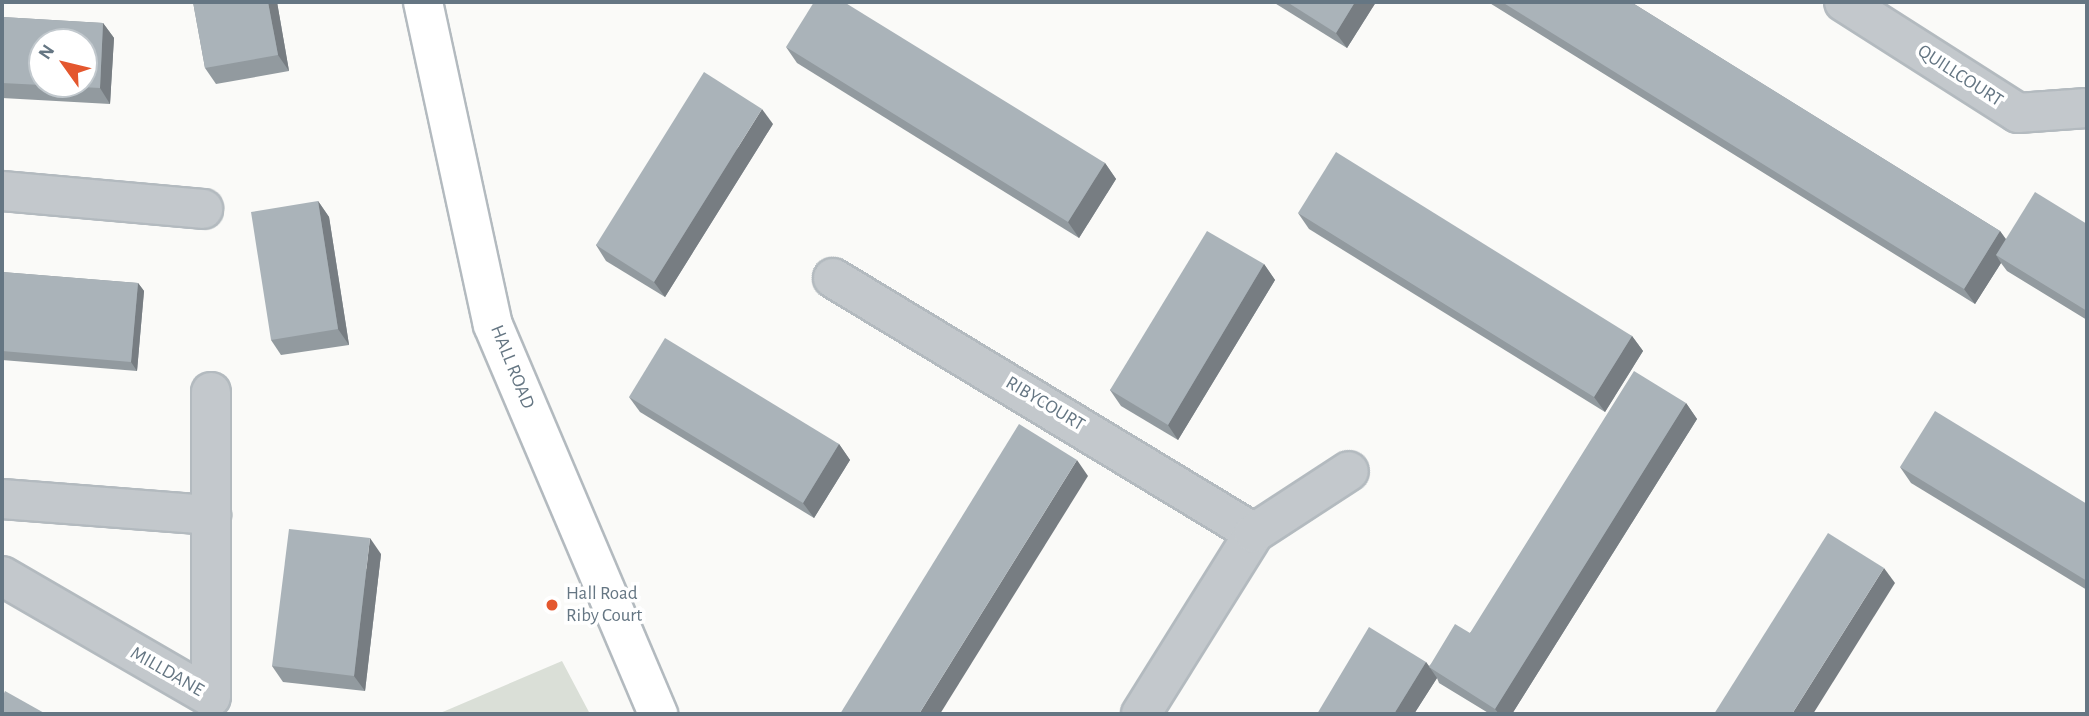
<!DOCTYPE html>
<style>
body{margin:0}
#map{position:relative;width:2089px;height:716px;overflow:hidden;background:#fafaf8;font-family:"Alegreya Sans",sans-serif}
div>[style]{position:absolute}
.green>*{inset:0;background:#dadfd7}
.roads{filter:drop-shadow(2px 0 #b3babf) drop-shadow(-2px 0 #b3babf) drop-shadow(0 2px #b3babf) drop-shadow(0 -2px #b3babf)}
.street>*{height:38px;margin:-19px;padding:0 19px;transform-origin:19px;border-radius:19px;background:#c3c8cc}
.secondary>*{height:38px;margin:-19px;padding:0 19px;transform-origin:19px;border-radius:19px;background:#fff}
.wall>*{inset:0;background:#929a9f}
.shaded-wall>*{inset:0;background:#777d82}
.building>*{inset:0;background:#aab3b9}
.dots>*{width:19px;height:19px;translate:-50% -50%;box-sizing:border-box;border:4px solid #fff;border-radius:50%}
span{translate:-50% -50%;white-space:nowrap;text-align:center;line-height:1.15;-webkit-text-stroke:7px #fff;paint-order:stroke}
.street-label{font-size:19px;color:#657683}
.poi-label{font-size:19px;color:#657683}
.left{translate:0 -50%;text-align:left}
.frame{position:absolute;inset:0;border:4px solid #657683;pointer-events:none}
.north{position:absolute;left:28px;top:28px;width:70px;height:70px;box-sizing:border-box;background:#fff;border:2px solid #c1c8cd;border-radius:50%;rotate:304deg;font-size:19px;font-weight:700;line-height:28px;text-align:center;color:#657683}
.north::after{content:'';display:block;margin:auto;width:24px;height:32px;background:#e4572e;clip-path:polygon(50% 0,100% 100%,50% 72%,0 100%)}
</style>
<div id="map">
<div class="green">
<i style="clip-path:polygon(562px 661px,590px 714px,437px 714px,445px 711px)"></i>
</div>
<div class="roads">
<div class="street">
<i style="left:1844px;top:2px;width:206px;rotate:32.5deg"></i>
<i style="left:2018px;top:113px;width:69px;rotate:-4.1deg"></i>
<i style="left:2px;top:191px;width:202px;rotate:5.1deg"></i>
<i style="left:833px;top:278px;width:492px;rotate:31.2deg"></i>
<i style="left:2px;top:499px;width:210px;rotate:4.4deg"></i>
<i style="left:2px;top:576px;width:241px;rotate:30.1deg"></i>
<i style="left:211px;top:697px;width:305px;rotate:-90deg"></i>
<i style="left:1141px;top:714px;width:213px;rotate:-58deg"></i>
<i style="left:1254px;top:533px;width:113px;rotate:-33.1deg"></i>
</div>
<div class="secondary">
<i style="left:423px;top:2px;width:330px;rotate:77.8deg"></i>
<i style="left:493px;top:325px;width:423px;rotate:67deg"></i>
</div>
</div>
<div class="wall">
<i style="clip-path:polygon(193px 2px,277px 2px,289px 71px,216px 84px,205px 68px)"></i>
<i style="clip-path:polygon(1273px 2px,1376px 2px,1347px 48px)"></i>
<i style="clip-path:polygon(1488px 2px,1631px 2px,2000px 231px,2006px 239px,2087px 224px,2087px 320px,2007px 271px,2001px 263px,1975px 304px)"></i>
<i style="clip-path:polygon(2px 17px,103px 23px,114px 38px,110px 104px,2px 98px)"></i>
<i style="clip-path:polygon(786px 47px,1105px 163px,1116px 179px,1079px 238px,797px 63px)"></i>
<i style="clip-path:polygon(773px 124px,665px 297px,606px 261px,596px 245px)"></i>
<i style="clip-path:polygon(318px 201px,329px 217px,349px 345px,281px 355px,271px 340px)"></i>
<i style="clip-path:polygon(1298px 213px,1632px 336px,1643px 351px,1605px 412px,1309px 229px)"></i>
<i style="clip-path:polygon(1264px 264px,1275px 280px,1178px 440px,1121px 406px,1110px 390px)"></i>
<i style="clip-path:polygon(2px 272px,138px 283px,144px 291px,137px 371px,2px 360px)"></i>
<i style="clip-path:polygon(629px 397px,839px 444px,850px 460px,814px 518px,640px 412px)"></i>
<i style="clip-path:polygon(1686px 403px,1697px 419px,1512px 714px,1490px 714px,1439px 683px,1437px 678px,1414px 714px,1317px 714px,1426px 662px,1429px 666px,1470px 633px)"></i>
<i style="clip-path:polygon(1900px 467px,2087px 504px,2087px 590px,1911px 483px)"></i>
<i style="clip-path:polygon(381px 554px,365px 691px,283px 682px,272px 666px)"></i>
</div>
<div class="shaded-wall">
<i style="clip-path:polygon(268px 2px,277px 2px,289px 71px,278px 55px)"></i>
<i style="clip-path:polygon(1355px 2px,1376px 2px,1347px 48px,1336px 33px)"></i>
<i style="clip-path:polygon(103px 23px,114px 38px,110px 104px,100px 88px)"></i>
<i style="clip-path:polygon(762px 109px,773px 124px,665px 297px,654px 282px)"></i>
<i style="clip-path:polygon(1105px 163px,1116px 179px,1079px 238px,1068px 222px)"></i>
<i style="clip-path:polygon(318px 201px,329px 217px,349px 345px,338px 329px)"></i>
<i style="clip-path:polygon(2000px 231px,2011px 247px,1996px 255px,2001px 263px,1975px 304px,1964px 289px)"></i>
<i style="clip-path:polygon(1264px 264px,1275px 280px,1178px 440px,1168px 425px)"></i>
<i style="clip-path:polygon(138px 283px,144px 291px,137px 371px,131px 362px)"></i>
<i style="clip-path:polygon(1632px 336px,1643px 351px,1605px 412px,1594px 397px)"></i>
<i style="clip-path:polygon(1686px 403px,1697px 419px,1512px 714px,1499px 714px,1495px 709px)"></i>
<i style="clip-path:polygon(839px 444px,850px 460px,814px 518px,803px 503px)"></i>
<i style="clip-path:polygon(1077px 460px,1088px 476px,940px 714px,919px 714px)"></i>
<i style="clip-path:polygon(370px 538px,381px 554px,365px 691px,354px 676px)"></i>
<i style="clip-path:polygon(1884px 568px,1895px 583px,1813px 714px,1792px 714px)"></i>
<i style="clip-path:polygon(1426px 662px,1437px 678px,1414px 714px,1394px 714px)"></i>
</div>
<div class="building">
<i style="clip-path:polygon(193px 2px,268px 2px,278px 55px,205px 68px)"></i>
<i style="clip-path:polygon(814px 2px,844px 2px,1105px 163px,1068px 222px,786px 47px)"></i>
<i style="clip-path:polygon(1287px 2px,1355px 2px,1336px 33px)"></i>
<i style="clip-path:polygon(1502px 2px,1631px 2px,2000px 231px,1964px 289px)"></i>
<i style="clip-path:polygon(evenodd,2px 17px,103px 23px,100px 88px,2px 83px,2px 17px,42px 42px,84px 42px,84px 84px,42px 84px,42px 42px)"></i>
<i style="clip-path:polygon(704px 72px,762px 109px,654px 282px,596px 245px)"></i>
<i style="clip-path:polygon(1336px 152px,1632px 336px,1594px 397px,1298px 213px)"></i>
<i style="clip-path:polygon(2035px 192px,2087px 224px,2087px 311px,1996px 255px)"></i>
<i style="clip-path:polygon(318px 201px,338px 329px,271px 340px,251px 212px)"></i>
<i style="clip-path:polygon(1207px 231px,1264px 264px,1168px 425px,1110px 390px)"></i>
<i style="clip-path:polygon(2px 272px,138px 283px,131px 362px,2px 351px)"></i>
<i style="clip-path:polygon(665px 338px,839px 444px,803px 503px,629px 397px)"></i>
<i style="clip-path:polygon(1634px 371px,1686px 403px,1495px 709px,1429px 667px,1455px 624px,1470px 633px)"></i>
<i style="clip-path:polygon(1935px 411px,2087px 504px,2087px 581px,1900px 467px)"></i>
<i style="clip-path:polygon(1019px 424px,1077px 460px,919px 714px,840px 714px)"></i>
<i style="clip-path:polygon(289px 529px,370px 538px,354px 676px,272px 666px)"></i>
<i style="clip-path:polygon(1828px 533px,1884px 568px,1792px 714px,1714px 714px)"></i>
<i style="clip-path:polygon(1369px 627px,1426px 662px,1394px 714px,1317px 714px)"></i>
<i style="clip-path:polygon(5px 691px,46px 714px,2px 714px,2px 698px)"></i>
</div>
<div class="dots">
<i style="left:552px;top:605px;background:#e4572e"></i>
</div>
<div class="street-label">
<span style="left:1960px;top:76px;rotate:33deg">QUILLCOURT</span>
<span style="left:512px;top:367px;rotate:68deg">HALL ROAD</span>
<span style="left:1045px;top:404px;rotate:31deg">RIBYCOURT</span>
<span style="left:167px;top:672px;rotate:30deg">MILLDANE</span>
</div>
<div class="poi-label">
<span class="left" style="left:566px;top:605px">Hall Road<br>Riby Court</span>
</div>
<div class="frame"></div>
<div class="north">N</div>
</div>
